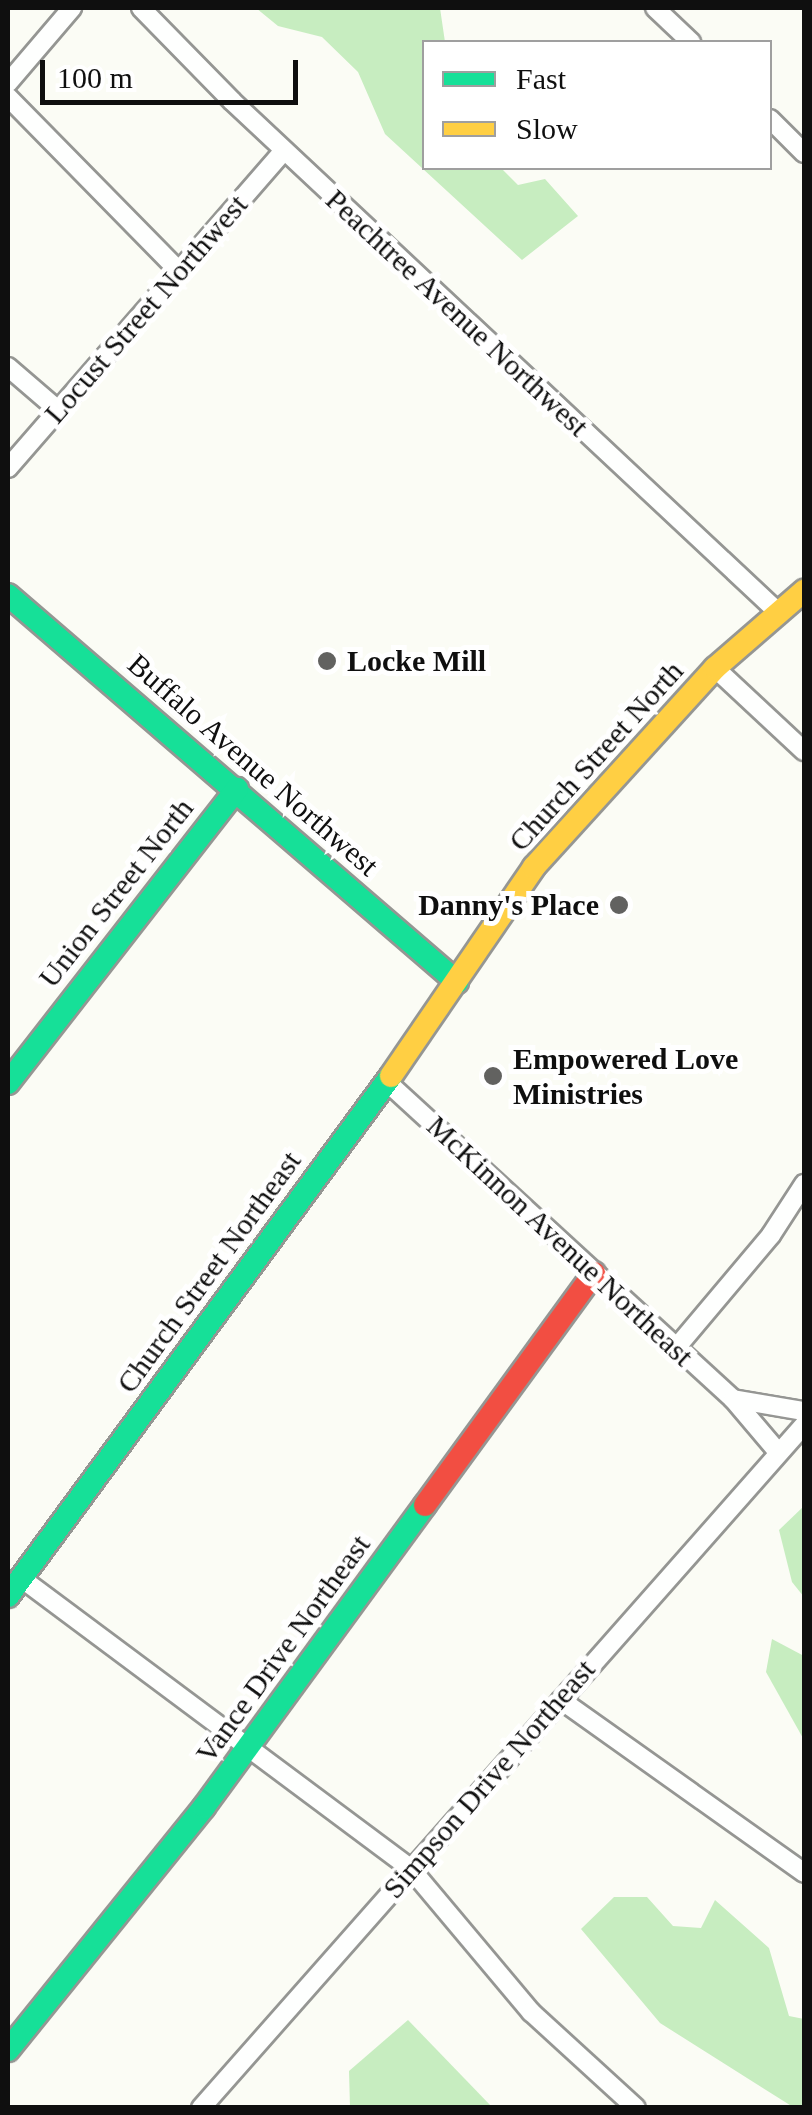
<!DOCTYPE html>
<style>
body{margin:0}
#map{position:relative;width:812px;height:2115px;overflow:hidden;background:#fbfcf5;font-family:Georgia,serif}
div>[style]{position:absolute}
.forest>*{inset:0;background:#c7edc0}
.roads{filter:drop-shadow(2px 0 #959693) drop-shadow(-2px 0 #959693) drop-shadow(0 2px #959693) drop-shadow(0 -2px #959693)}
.street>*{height:18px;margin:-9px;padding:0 9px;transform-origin:9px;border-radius:9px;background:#fefffe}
.fast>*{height:22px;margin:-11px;padding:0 11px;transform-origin:11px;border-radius:11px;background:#16e098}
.slow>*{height:22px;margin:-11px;padding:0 11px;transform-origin:11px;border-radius:11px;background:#ffcf43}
.jam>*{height:22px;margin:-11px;padding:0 11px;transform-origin:11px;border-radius:11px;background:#f24e42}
.dots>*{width:28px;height:28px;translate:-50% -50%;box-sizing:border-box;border:5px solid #fff;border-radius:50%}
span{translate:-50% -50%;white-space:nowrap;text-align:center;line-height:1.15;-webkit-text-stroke:10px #fff;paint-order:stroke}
.street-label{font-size:30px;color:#0f0f0f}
.poi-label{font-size:30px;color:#0f0f0f;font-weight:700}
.left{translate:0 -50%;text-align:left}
.right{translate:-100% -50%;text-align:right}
.frame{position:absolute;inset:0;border:10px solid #0f0f0f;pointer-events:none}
.legend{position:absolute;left:422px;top:40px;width:350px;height:130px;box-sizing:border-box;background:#fff;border:2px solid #9f9f9f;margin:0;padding:12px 18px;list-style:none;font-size:30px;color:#0f0f0f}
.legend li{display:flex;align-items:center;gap:20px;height:50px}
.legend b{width:50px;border:2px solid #9f9f9f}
.scale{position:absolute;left:40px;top:60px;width:258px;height:45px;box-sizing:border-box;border:5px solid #0f0f0f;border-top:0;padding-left:12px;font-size:30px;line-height:35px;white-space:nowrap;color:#0f0f0f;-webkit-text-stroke:8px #fff;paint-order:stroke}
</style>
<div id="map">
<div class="forest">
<i style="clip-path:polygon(256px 8px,440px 8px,445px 42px,424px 42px,424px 168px,501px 168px,518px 185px,545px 179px,578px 216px,522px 260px,385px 134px,358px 72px,322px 37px,278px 26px)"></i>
<i style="clip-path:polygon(804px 1506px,804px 1597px,792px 1582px,779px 1530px)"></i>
<i style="clip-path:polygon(772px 1639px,804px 1656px,804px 1740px,766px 1672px)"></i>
<i style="clip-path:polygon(614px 1897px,647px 1897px,673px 1926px,701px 1928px,715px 1900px,769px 1948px,789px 2016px,804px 2019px,804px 2107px,793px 2107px,660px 2023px,581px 1929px)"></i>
<i style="clip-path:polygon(408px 2020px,492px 2107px,350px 2107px,349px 2071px)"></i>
</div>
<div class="roads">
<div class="street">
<i style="left:141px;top:8px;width:130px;rotate:45.6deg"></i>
<i style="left:232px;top:101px;width:749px;rotate:43.11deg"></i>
<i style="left:655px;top:8px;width:50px;rotate:43.4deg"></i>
<i style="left:8px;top:83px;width:99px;rotate:-49.5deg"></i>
<i style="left:8px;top:97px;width:243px;rotate:45.5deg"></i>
<i style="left:770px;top:119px;width:48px;rotate:45deg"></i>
<i style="left:8px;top:367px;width:66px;rotate:40.7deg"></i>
<i style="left:8px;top:468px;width:420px;rotate:-49deg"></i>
<i style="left:715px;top:668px;width:122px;rotate:43deg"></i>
<i style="left:387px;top:1082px;width:469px;rotate:42.5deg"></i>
<i style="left:733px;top:1399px;width:70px;rotate:49.7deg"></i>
<i style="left:676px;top:1348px;width:148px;rotate:-49.9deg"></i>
<i style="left:771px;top:1235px;width:61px;rotate:-57.1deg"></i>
<i style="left:733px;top:1399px;width:72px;rotate:9.6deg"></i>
<i style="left:21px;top:1578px;width:487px;rotate:36.7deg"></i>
<i style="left:411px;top:1869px;width:187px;rotate:50deg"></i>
<i style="left:531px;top:2012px;width:142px;rotate:42.4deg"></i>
<i style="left:561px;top:1700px;width:298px;rotate:35.4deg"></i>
<i style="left:201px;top:2108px;width:911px;rotate:-48.56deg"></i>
</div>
<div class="fast">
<i style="left:8px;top:595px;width:593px;rotate:40.76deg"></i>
<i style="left:8px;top:1083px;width:373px;rotate:-52.1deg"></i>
<i style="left:8px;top:1596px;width:646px;rotate:-53.63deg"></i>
<i style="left:8px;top:2050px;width:312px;rotate:-51.1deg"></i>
<i style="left:204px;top:1807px;width:374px;rotate:-53.8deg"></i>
</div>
<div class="slow">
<i style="left:391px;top:1076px;width:253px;rotate:-55.6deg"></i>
<i style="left:534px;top:867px;width:269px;rotate:-47.7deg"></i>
<i style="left:715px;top:668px;width:118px;rotate:-40.9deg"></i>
</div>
<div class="jam">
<i style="left:425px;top:1505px;width:287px;rotate:-53.9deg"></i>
</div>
</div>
<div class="dots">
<i style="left:327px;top:661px;background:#626260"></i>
<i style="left:619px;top:905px;background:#626260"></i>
<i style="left:493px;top:1076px;background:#626260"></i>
</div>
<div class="street-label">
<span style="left:146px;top:309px;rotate:-49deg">Locust Street Northwest</span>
<span style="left:457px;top:313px;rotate:43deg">Peachtree Avenue Northwest</span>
<span style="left:596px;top:756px;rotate:-48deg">Church Street North</span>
<span style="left:253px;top:765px;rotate:41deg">Buffalo Avenue Northwest</span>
<span style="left:116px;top:893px;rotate:-52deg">Union Street North</span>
<span style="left:560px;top:1241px;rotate:43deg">McKinnon Avenue Northeast</span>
<span style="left:209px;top:1272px;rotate:-54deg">Church Street Northeast</span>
<span style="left:283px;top:1649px;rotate:-54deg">Vance Drive Northeast</span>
<span style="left:489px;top:1779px;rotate:-49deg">Simpson Drive Northeast</span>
</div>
<div class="poi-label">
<span class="left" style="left:347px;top:661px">Locke Mill</span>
<span class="right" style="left:599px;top:905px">Danny's Place</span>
<span class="left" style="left:513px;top:1076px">Empowered Love<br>Ministries</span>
</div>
<div class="frame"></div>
<ul class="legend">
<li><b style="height:12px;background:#16e098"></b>Fast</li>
<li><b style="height:12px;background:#ffcf43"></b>Slow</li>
</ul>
<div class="scale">100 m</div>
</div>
